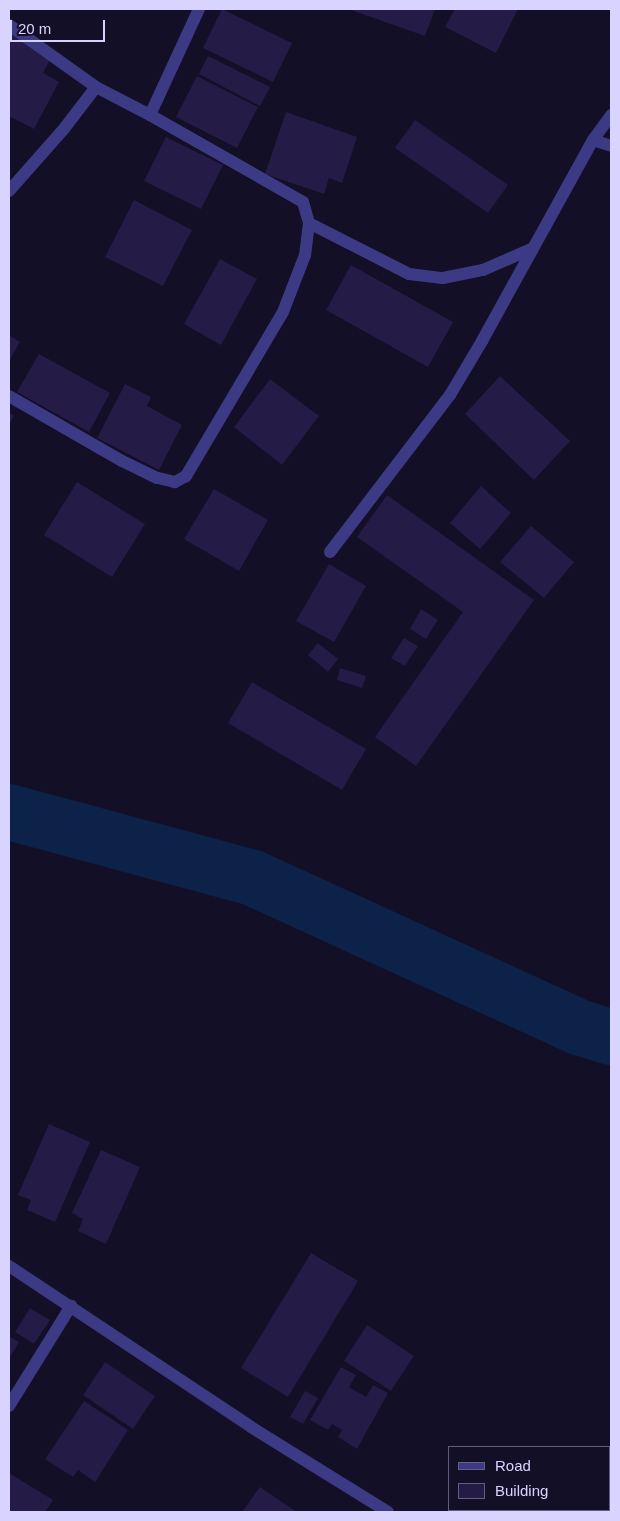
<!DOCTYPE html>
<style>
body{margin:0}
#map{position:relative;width:620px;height:1521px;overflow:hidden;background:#130f26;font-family:Arial,sans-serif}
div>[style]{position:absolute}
.river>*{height:56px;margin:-28px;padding:0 28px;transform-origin:28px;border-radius:28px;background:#0c2248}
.building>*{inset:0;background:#241b47}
.minor>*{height:12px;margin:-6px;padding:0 6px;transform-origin:6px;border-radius:6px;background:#3d3a85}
span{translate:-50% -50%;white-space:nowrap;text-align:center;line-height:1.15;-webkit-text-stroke:4px #130f26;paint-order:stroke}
.frame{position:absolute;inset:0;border:10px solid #d9d4ff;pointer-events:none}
.legend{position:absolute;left:448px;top:1446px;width:162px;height:65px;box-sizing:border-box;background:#130f26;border:1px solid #625e7d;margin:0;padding:6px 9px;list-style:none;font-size:15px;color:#d9d4ff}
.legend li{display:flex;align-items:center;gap:10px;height:25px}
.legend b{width:25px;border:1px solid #625e7d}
.scale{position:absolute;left:10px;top:20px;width:95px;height:22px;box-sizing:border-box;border:2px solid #d9d4ff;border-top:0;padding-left:6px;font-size:15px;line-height:18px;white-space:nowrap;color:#d9d4ff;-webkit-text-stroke:4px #130f26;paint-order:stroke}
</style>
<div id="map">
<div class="river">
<i style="left:9px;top:812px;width:253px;rotate:15.1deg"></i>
<i style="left:253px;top:878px;width:358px;rotate:24.6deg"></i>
<i style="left:578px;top:1027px;width:34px;rotate:17deg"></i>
</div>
<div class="building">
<i style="clip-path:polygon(222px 9px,292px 43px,273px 82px,203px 48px)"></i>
<i style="clip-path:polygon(348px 9px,435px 9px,425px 36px)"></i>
<i style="clip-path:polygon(455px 9px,518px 9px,496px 53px,445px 27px)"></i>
<i style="clip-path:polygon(9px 33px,52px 56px,43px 73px,59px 82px,34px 129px,9px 116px)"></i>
<i style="clip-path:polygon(208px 56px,270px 87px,260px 106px,199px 74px)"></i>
<i style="clip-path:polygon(197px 76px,258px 107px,237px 148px,176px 117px)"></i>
<i style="clip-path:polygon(286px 112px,357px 137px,342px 183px,329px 178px,324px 194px,265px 174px)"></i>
<i style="clip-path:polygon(415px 120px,508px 185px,488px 213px,395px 148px)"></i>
<i style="clip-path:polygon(166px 137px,223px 165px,201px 209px,144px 181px)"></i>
<i style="clip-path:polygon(134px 200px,192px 230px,163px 286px,105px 257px)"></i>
<i style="clip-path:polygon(220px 259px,257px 279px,221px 345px,184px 324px)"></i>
<i style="clip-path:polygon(351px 265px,453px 322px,428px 367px,326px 310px)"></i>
<i style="clip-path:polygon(9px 335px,20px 342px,9px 361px)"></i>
<i style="clip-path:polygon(39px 354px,110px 393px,89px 432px,17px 392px)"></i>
<i style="clip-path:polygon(500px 376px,570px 441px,534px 480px,465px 414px)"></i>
<i style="clip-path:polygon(270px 379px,319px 416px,282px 465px,234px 427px)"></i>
<i style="clip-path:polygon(125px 384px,151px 397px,147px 406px,182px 425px,159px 470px,97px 438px)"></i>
<i style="clip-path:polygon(9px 412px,14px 416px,9px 424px)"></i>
<i style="clip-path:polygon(77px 482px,145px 524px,112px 577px,44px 535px)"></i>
<i style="clip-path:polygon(481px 486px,511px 513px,480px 549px,450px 523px)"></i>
<i style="clip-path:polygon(214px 489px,268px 520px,239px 571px,184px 539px)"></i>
<i style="clip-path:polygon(387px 495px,534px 600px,416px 766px,375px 737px,463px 612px,357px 537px)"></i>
<i style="clip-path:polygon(531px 526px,574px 562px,544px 598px,500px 562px)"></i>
<i style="clip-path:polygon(329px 564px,366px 586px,334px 642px,296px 621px)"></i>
<i style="clip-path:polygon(421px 609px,438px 620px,426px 639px,410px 629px)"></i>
<i style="clip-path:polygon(404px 638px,418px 646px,405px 666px,391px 658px)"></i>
<i style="clip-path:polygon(318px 643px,338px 659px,328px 672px,308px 655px)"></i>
<i style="clip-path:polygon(340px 668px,366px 676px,362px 688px,337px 680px)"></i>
<i style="clip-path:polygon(252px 682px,366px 749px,342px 790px,228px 723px)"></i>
<i style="clip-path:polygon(49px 1124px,90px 1142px,55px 1222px,27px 1210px,31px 1200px,18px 1195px)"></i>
<i style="clip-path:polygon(101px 1150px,140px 1167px,106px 1244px,78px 1231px,83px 1219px,72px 1213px)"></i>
<i style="clip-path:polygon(311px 1253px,358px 1281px,288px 1397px,241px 1368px)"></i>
<i style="clip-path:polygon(30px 1308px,50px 1320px,34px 1344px,15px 1332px)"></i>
<i style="clip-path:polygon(367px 1325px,414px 1356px,391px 1391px,344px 1361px)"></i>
<i style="clip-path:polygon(9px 1336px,19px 1342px,9px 1359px)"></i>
<i style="clip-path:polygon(105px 1362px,155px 1396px,133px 1429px,83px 1395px)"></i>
<i style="clip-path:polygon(341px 1367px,356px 1375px,349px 1387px,366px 1397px,373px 1385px,388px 1393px,357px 1449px,338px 1437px,342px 1430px,332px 1424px,328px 1430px,310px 1420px)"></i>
<i style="clip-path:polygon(305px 1391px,318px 1398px,303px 1424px,290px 1417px)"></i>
<i style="clip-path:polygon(84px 1401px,128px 1430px,95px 1482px,78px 1470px,73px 1477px,45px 1459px)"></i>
<i style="clip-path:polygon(9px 1473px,53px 1500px,45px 1512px,9px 1512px)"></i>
<i style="clip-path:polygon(260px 1487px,297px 1512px,242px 1512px)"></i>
</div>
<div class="minor">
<i style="left:9px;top:25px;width:107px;rotate:35.5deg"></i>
<i style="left:96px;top:87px;width:61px;rotate:27.4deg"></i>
<i style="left:150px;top:115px;width:176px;rotate:29.6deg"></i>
<i style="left:303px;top:202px;width:22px;rotate:74deg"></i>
<i style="left:309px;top:223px;width:32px;rotate:97deg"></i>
<i style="left:305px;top:255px;width:61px;rotate:111.1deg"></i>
<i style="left:283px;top:312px;width:191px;rotate:120.6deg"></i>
<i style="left:186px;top:476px;width:13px;rotate:151deg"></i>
<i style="left:175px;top:482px;width:18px;rotate:-167deg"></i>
<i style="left:157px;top:478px;width:39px;rotate:-154deg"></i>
<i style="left:122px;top:461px;width:130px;rotate:-150.1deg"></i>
<i style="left:150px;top:115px;width:117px;rotate:-65.2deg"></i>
<i style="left:593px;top:140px;width:19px;rotate:18deg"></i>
<i style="left:9px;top:191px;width:81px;rotate:-48.5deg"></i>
<i style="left:63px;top:130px;width:54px;rotate:-52.5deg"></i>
<i style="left:309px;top:223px;width:112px;rotate:27deg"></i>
<i style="left:409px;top:274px;width:34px;rotate:7deg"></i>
<i style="left:443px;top:278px;width:41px;rotate:-11.3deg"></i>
<i style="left:483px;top:270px;width:52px;rotate:-23.6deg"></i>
<i style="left:330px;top:552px;width:198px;rotate:-52.6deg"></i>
<i style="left:450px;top:395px;width:63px;rotate:-59.3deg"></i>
<i style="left:482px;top:341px;width:230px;rotate:-61.1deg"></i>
<i style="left:593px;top:140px;width:31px;rotate:-54deg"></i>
<i style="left:9px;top:1266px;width:291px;rotate:33.6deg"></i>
<i style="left:251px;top:1427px;width:161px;rotate:31.8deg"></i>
<i style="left:9px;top:1406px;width:118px;rotate:-58.2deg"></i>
</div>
<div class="frame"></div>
<ul class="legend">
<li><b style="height:6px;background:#3d3a85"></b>Road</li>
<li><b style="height:14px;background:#241b47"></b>Building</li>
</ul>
<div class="scale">20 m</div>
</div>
